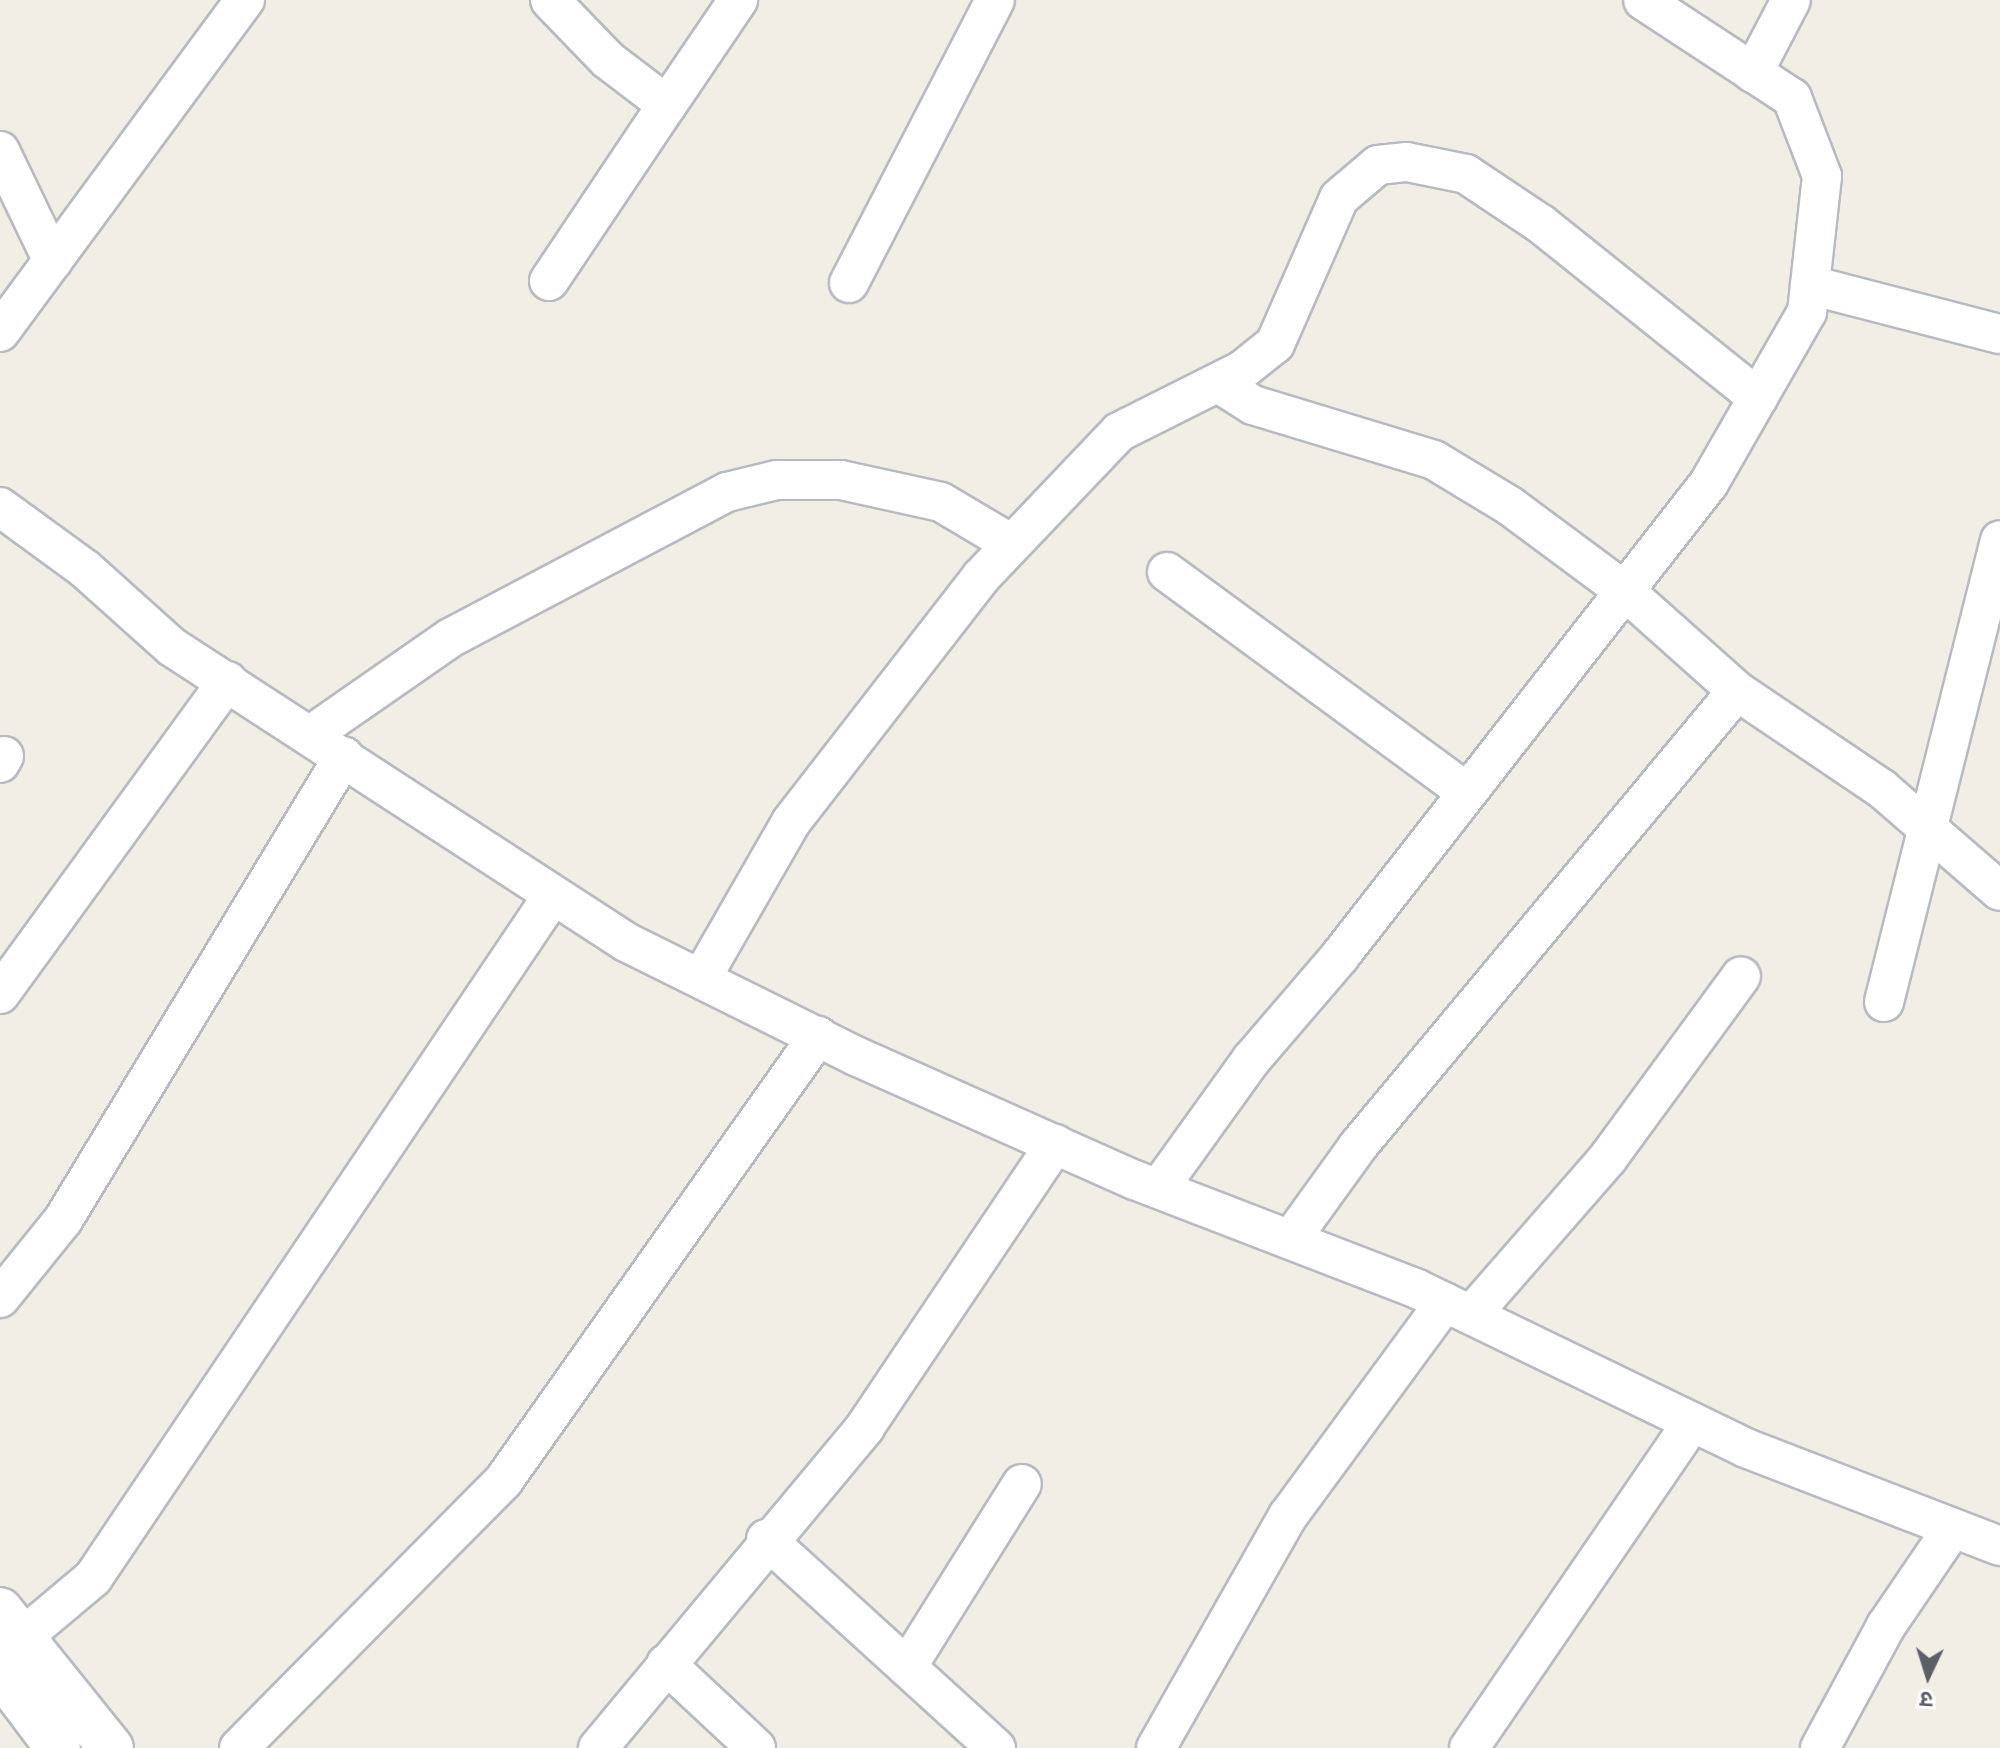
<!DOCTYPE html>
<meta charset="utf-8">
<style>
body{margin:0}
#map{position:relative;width:2000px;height:1748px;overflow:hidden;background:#f0eee5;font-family:Quicksand,"Noto Sans Devanagari",sans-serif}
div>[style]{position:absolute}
.roads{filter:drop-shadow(2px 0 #b7babf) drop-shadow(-2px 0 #b7babf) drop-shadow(0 2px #b7babf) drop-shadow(0 -2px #b7babf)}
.street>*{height:38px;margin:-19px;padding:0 19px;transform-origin:19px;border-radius:19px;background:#fff}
.secondary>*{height:44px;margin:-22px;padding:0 22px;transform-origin:22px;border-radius:22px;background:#fff}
span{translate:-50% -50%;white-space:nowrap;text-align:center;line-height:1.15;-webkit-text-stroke:8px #fff;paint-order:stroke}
.north{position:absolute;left:1888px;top:1636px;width:80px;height:80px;-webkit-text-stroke:6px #fff;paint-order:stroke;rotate:184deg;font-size:22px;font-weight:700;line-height:32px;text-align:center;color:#5c6066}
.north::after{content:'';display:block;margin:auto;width:28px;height:36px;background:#5c6066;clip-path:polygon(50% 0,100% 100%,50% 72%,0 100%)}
</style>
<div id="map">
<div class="roads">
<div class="street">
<i style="left:550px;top:0;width:83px;rotate:46deg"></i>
<i style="left:608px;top:60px;width:74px;rotate:37.3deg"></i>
<i style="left:667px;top:105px;width:127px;rotate:-55.9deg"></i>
<i style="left:1753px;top:73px;width:82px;rotate:-62.5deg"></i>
<i style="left:0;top:151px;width:122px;rotate:64.3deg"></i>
<i style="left:549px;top:281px;width:212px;rotate:-56.2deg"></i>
<i style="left:849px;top:283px;width:318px;rotate:-62.7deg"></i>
<i style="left:1810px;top:285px;width:196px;rotate:14.5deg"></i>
<i style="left:0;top:332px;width:413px;rotate:-53.6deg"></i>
<i style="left:1218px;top:383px;width:41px;rotate:32.2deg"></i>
<i style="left:1253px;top:405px;width:189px;rotate:16.9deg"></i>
<i style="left:1434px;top:460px;width:89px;rotate:31.2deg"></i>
<i style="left:1510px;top:506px;width:144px;rotate:36.6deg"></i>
<i style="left:1626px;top:592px;width:149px;rotate:41.7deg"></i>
<i style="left:1737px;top:691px;width:174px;rotate:34deg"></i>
<i style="left:1881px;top:788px;width:157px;rotate:40.9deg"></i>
<i style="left:0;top:507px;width:105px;rotate:36.1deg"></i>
<i style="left:85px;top:569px;width:117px;rotate:41.9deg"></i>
<i style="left:172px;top:647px;width:541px;rotate:33.01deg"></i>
<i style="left:626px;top:942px;width:257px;rotate:26.4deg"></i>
<i style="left:856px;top:1056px;width:305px;rotate:24deg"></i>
<i style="left:1135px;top:1180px;width:302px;rotate:21.1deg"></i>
<i style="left:1417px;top:1289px;width:365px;rotate:25.8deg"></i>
<i style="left:1746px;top:1448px;width:272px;rotate:21.1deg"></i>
<i style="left:1167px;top:572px;width:368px;rotate:36.3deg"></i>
<i style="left:312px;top:734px;width:168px;rotate:-34.8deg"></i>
<i style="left:450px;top:638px;width:313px;rotate:-27.8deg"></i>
<i style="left:727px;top:492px;width:51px;rotate:-13.5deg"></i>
<i style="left:777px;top:480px;width:64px"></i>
<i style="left:841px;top:480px;width:102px;rotate:12.4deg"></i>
<i style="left:941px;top:502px;width:80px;rotate:30.7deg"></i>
<i style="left:0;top:763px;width:8px;rotate:-60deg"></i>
<i style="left:702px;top:977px;width:179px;rotate:-60.1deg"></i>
<i style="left:791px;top:822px;width:310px;rotate:-52.2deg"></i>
<i style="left:981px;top:577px;width:200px;rotate:-46.4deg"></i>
<i style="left:1119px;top:432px;width:136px;rotate:-26.6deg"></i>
<i style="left:1241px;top:371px;width:43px;rotate:-38.5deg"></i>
<i style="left:1275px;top:344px;width:159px;rotate:-66.3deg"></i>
<i style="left:1339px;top:198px;width:51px;rotate:-40.2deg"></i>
<i style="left:1378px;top:165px;width:29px;rotate:-6deg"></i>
<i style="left:1407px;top:162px;width:60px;rotate:11.5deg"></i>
<i style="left:1466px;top:174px;width:90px;rotate:33.7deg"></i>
<i style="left:1541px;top:224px;width:278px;rotate:38.7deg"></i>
<i style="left:0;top:994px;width:387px;rotate:-54deg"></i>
<i style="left:1884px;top:1002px;width:476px;rotate:-75.9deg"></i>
<i style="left:1159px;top:1188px;width:158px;rotate:-54.3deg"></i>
<i style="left:1251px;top:1060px;width:137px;rotate:-49.4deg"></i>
<i style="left:1340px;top:956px;width:600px;rotate:-52.04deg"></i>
<i style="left:1709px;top:483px;width:197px;rotate:-60.2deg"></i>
<i style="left:1807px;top:312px;width:137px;rotate:-83.7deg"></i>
<i style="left:1822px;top:176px;width:84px;rotate:-111deg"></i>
<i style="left:1792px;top:98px;width:178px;rotate:-146.7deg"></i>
<i style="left:1291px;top:1239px;width:115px;rotate:-54.2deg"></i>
<i style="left:1358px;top:1146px;width:592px;rotate:-50.21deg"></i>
<i style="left:0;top:1298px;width:100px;rotate:-51.1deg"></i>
<i style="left:63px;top:1220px;width:542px;rotate:-58.8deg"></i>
<i style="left:1472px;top:1314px;width:207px;rotate:-48.9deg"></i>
<i style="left:1608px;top:1158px;width:225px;rotate:-53.8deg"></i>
<i style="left:766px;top:1539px;width:311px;rotate:42.3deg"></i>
<i style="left:0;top:1656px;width:121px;rotate:-40deg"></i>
<i style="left:93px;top:1578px;width:823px;rotate:-56.04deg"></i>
<i style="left:666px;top:1664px;width:123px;rotate:43deg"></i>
<i style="left:907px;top:1667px;width:216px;rotate:-57.9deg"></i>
<i style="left:239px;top:1748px;width:377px;rotate:-45.3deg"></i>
<i style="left:504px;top:1480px;width:544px;rotate:-54.73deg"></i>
<i style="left:598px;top:1748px;width:418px;rotate:-50.2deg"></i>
<i style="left:865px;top:1427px;width:341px;rotate:-56.1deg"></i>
<i style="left:1156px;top:1748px;width:267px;rotate:-60.4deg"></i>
<i style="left:1288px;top:1516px;width:265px;rotate:-53.7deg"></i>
<i style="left:1469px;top:1748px;width:395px;rotate:-55.6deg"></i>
<i style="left:1820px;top:1748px;width:139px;rotate:-61.6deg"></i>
<i style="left:1886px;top:1626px;width:117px;rotate:-55.8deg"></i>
</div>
<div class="secondary">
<i style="left:0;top:1610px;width:177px;rotate:51.2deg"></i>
<i style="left:0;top:1671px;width:96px;rotate:53deg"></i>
</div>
</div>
<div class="north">उ</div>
</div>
